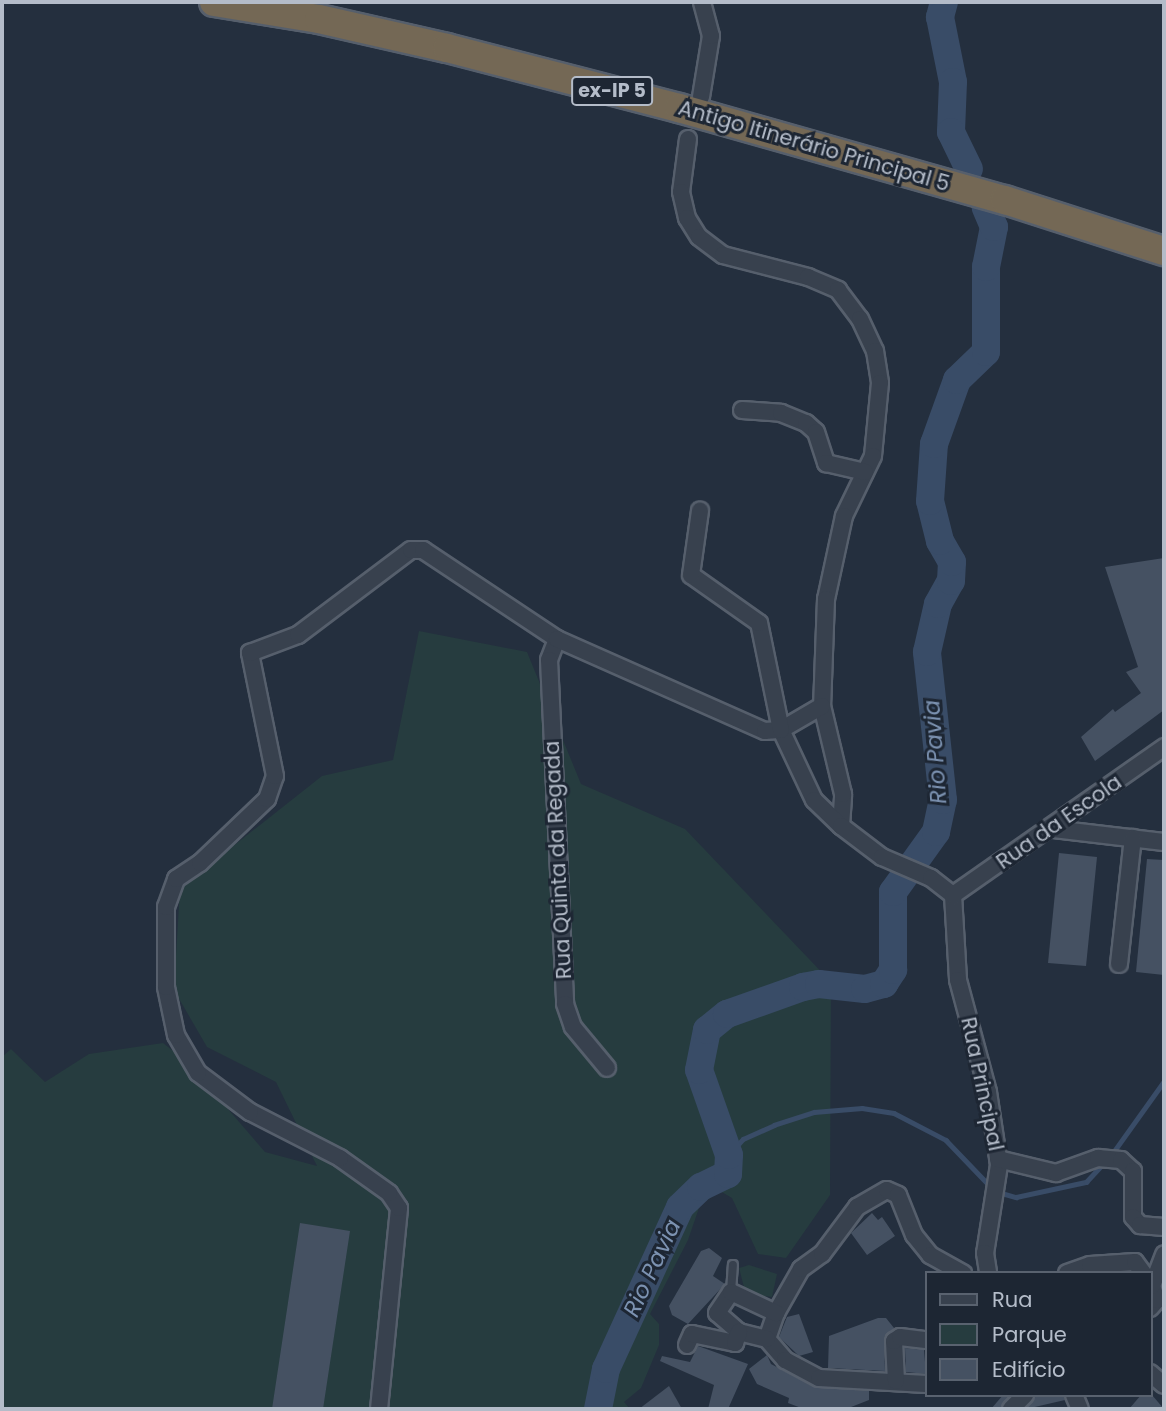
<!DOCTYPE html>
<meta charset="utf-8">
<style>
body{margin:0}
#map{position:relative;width:1166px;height:1411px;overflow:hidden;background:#242f3e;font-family:Poppins,sans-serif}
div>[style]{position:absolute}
.green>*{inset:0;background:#263c3f}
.stream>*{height:4.5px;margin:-2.25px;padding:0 2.25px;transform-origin:2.25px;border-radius:2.25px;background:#394c67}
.river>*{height:28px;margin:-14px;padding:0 14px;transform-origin:14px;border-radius:14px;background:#394c67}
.building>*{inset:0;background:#455162}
.roads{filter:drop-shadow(2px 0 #565f6c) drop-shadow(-2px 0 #565f6c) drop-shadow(0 2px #565f6c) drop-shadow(0 -2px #565f6c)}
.lane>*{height:8px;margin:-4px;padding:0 4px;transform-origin:4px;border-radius:4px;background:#38414e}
.street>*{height:16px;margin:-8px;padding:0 8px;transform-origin:8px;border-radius:8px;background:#38414e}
.highway>*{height:28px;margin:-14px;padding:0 14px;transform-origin:14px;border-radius:14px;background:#746855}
span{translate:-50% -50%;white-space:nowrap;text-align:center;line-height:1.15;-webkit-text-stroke:6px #1d2633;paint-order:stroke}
.shield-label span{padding:2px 5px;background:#1d2633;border:2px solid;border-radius:5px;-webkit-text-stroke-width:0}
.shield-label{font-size:19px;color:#b4bcc9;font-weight:700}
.street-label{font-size:21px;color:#b4bcc9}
.water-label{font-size:23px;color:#7c92b1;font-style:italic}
.frame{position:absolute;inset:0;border:4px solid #b4bcc9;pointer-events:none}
.legend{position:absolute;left:925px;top:1271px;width:228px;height:126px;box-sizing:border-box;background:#1d2633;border:2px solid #59626f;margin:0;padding:9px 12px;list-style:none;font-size:21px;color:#b4bcc9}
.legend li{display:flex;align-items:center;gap:14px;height:35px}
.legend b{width:35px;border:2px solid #59626f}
</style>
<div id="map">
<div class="green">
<i style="clip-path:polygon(419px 631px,527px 652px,581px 784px,685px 829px,831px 982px,830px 1195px,786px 1258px,758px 1254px,732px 1198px,720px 1191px,700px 1205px,688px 1240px,650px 1314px,659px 1324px,659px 1345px,641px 1388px,624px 1402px,630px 1409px,2px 1409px,2px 1057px,11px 1049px,45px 1082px,89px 1054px,163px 1043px,214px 1083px,221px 1101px,265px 1152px,317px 1166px,276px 1082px,207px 1047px,174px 990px,180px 888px,322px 776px,393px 760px)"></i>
<i style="clip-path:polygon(749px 1265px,777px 1274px,772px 1297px,749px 1294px,744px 1287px,739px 1268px)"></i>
</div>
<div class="stream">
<i style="left:1112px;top:1154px;width:90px;rotate:-54.5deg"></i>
<i style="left:729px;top:1155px;width:21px;rotate:-49deg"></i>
<i style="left:743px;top:1139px;width:34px;rotate:-24deg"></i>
<i style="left:774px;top:1125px;width:42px;rotate:-18deg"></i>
<i style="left:814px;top:1112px;width:48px;rotate:-4.8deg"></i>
<i style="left:862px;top:1108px;width:32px;rotate:9deg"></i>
<i style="left:894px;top:1113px;width:59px;rotate:27.4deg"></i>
<i style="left:946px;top:1140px;width:65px;rotate:46.2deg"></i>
<i style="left:998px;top:1192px;width:19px;rotate:16deg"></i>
<i style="left:1016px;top:1197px;width:72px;rotate:-12.1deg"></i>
<i style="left:1086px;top:1182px;width:26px;rotate:-47deg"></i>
</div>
<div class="river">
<i style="left:944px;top:2px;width:16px;rotate:105deg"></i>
<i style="left:940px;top:17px;width:66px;rotate:78.7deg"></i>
<i style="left:953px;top:82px;width:50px;rotate:92.3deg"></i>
<i style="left:951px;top:132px;width:41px;rotate:64.1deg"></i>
<i style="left:598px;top:1409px;width:41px;rotate:-78.7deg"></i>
<i style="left:606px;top:1369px;width:178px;rotate:-65.4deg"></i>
<i style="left:680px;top:1207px;width:29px;rotate:-44deg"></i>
<i style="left:701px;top:1187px;width:30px;rotate:-26deg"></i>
<i style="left:728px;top:1174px;width:19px;rotate:-87deg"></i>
<i style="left:729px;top:1155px;width:90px;rotate:-109.4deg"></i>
<i style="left:699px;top:1070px;width:41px;rotate:-78.7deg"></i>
<i style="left:707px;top:1030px;width:26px;rotate:-39deg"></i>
<i style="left:727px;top:1014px;width:81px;rotate:-19.6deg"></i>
<i style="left:803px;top:987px;width:16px;rotate:-11deg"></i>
<i style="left:819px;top:984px;width:46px;rotate:6.2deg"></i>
<i style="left:865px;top:989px;width:20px;rotate:-15deg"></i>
<i style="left:884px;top:984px;width:17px;rotate:-57deg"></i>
<i style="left:893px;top:970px;width:78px;rotate:-90deg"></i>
<i style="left:893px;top:892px;width:74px;rotate:-54.4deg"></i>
<i style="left:936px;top:832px;width:33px;rotate:-78deg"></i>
<i style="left:943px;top:800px;width:149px;rotate:-96.2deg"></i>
<i style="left:927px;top:652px;width:49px;rotate:-77.1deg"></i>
<i style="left:938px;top:604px;width:26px;rotate:-61deg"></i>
<i style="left:951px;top:581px;width:19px;rotate:-87deg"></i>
<i style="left:952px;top:562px;width:24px;rotate:-120deg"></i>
<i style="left:940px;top:541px;width:41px;rotate:-104deg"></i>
<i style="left:930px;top:501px;width:57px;rotate:-86deg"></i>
<i style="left:934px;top:444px;width:68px;rotate:-70.2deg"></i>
<i style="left:957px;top:380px;width:40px;rotate:-44deg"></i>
<i style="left:986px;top:352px;width:85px;rotate:-90deg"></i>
<i style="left:986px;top:267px;width:41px;rotate:-78.7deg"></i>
<i style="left:994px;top:227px;width:21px;rotate:-113deg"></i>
</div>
<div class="building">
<i style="clip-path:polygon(1164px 558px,1164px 710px,1095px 761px,1081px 737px,1113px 709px,1115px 712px,1141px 693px,1126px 672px,1138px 667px,1105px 567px)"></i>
<i style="clip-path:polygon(1059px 853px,1097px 857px,1086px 966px,1048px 963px)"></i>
<i style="clip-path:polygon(1147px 859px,1164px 860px,1164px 975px,1136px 972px)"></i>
<i style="clip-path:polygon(872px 1213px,878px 1220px,882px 1217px,895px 1236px,867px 1255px,851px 1233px)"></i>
<i style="clip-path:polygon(300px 1223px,350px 1231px,333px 1343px,323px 1409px,272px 1409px)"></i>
<i style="clip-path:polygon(709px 1248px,722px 1258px,713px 1276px,725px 1284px,688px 1324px,672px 1315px,669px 1306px,701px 1251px)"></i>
<i style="clip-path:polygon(799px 1314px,813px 1352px,799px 1356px,779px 1337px,787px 1317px)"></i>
<i style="clip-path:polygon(878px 1318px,886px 1318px,894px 1328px,884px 1337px,885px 1371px,828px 1368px,829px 1336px)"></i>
<i style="clip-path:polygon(698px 1346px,748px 1364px,728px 1409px,708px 1409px,714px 1385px,660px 1361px,662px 1356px,690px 1362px)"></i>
<i style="clip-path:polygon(905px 1348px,924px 1350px,926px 1374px,906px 1372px)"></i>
<i style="clip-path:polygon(767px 1355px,771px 1364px,814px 1387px,869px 1391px,869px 1400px,846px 1409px,804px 1409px,788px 1403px,789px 1398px,757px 1384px,749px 1369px)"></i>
<i style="clip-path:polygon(669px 1386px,682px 1409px,639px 1409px)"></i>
<i style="clip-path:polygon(1003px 1395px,1010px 1395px,1001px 1409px,991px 1409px)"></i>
<i style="clip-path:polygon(1035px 1395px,1064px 1395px,1065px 1400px,1026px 1409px)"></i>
<i style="clip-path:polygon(1141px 1395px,1152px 1395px,1164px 1409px,1129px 1409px)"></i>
</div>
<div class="roads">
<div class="lane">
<i style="left:731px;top:1292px;width:27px;rotate:-86deg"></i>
</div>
<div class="street">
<i style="left:701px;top:97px;width:62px;rotate:-80.7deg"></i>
<i style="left:711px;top:36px;width:35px;rotate:-105deg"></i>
<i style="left:688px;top:139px;width:53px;rotate:97.5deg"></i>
<i style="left:681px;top:192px;width:27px;rotate:77deg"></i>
<i style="left:687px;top:218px;width:22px;rotate:58deg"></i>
<i style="left:699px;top:237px;width:30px;rotate:37deg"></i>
<i style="left:723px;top:255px;width:88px;rotate:14.5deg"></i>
<i style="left:808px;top:277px;width:33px;rotate:23deg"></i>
<i style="left:838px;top:290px;width:36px;rotate:53deg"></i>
<i style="left:860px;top:319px;width:35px;rotate:65deg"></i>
<i style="left:875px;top:351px;width:32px;rotate:81deg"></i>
<i style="left:880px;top:383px;width:73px;rotate:95.5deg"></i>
<i style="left:873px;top:456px;width:67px;rotate:115.8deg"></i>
<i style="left:844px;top:516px;width:85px;rotate:102.2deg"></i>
<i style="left:826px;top:599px;width:107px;rotate:92.1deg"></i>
<i style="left:742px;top:410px;width:39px;rotate:4deg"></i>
<i style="left:781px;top:413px;width:27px;rotate:22deg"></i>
<i style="left:806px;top:423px;width:13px;rotate:42deg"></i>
<i style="left:816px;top:432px;width:33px;rotate:72deg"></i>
<i style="left:826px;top:463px;width:40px;rotate:13deg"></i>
<i style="left:557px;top:639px;width:22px;rotate:111deg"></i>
<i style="left:549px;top:660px;width:344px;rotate:87.3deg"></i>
<i style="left:565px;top:1004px;width:24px;rotate:71deg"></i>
<i style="left:573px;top:1027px;width:53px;rotate:50.3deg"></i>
<i style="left:841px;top:826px;width:32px;rotate:-86deg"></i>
<i style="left:843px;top:794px;width:90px;rotate:-103.4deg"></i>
<i style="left:822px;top:706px;width:48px;rotate:149.7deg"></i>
<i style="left:781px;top:730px;width:77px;rotate:64.8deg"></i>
<i style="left:814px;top:800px;width:37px;rotate:44deg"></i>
<i style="left:841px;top:826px;width:51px;rotate:37.1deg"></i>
<i style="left:882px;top:857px;width:53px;rotate:23.2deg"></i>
<i style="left:931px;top:878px;width:28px;rotate:38deg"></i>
<i style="left:1053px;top:829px;width:112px;rotate:6.7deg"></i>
<i style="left:953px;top:895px;width:85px;rotate:86.6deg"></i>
<i style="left:958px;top:980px;width:116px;rotate:75deg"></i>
<i style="left:988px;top:1092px;width:74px;rotate:81.4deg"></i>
<i style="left:999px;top:1165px;width:89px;rotate:99deg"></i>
<i style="left:985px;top:1253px;width:20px;rotate:81deg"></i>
<i style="left:953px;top:895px;width:258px;rotate:-35deg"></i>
<i style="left:1119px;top:964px;width:127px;rotate:-83.7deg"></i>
<i style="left:998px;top:1159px;width:60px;rotate:13.6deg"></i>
<i style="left:1056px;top:1173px;width:45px;rotate:-19.7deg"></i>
<i style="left:1098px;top:1158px;width:23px;rotate:5deg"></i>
<i style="left:1121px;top:1160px;width:16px;rotate:43deg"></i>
<i style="left:1133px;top:1171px;width:46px;rotate:90deg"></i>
<i style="left:1133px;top:1217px;width:11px;rotate:49deg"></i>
<i style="left:1140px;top:1225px;width:24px;rotate:5deg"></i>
<i style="left:1067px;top:1273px;width:24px;rotate:-19deg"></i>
<i style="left:1090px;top:1265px;width:45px;rotate:-3.8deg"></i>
<i style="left:1135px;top:1262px;width:14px;rotate:54deg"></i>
<i style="left:1150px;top:1308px;width:11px;rotate:-49deg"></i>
<i style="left:1157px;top:1300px;width:15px;rotate:-110deg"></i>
<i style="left:1152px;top:1286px;width:34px;rotate:-69deg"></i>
<i style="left:767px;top:1339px;width:28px;rotate:-71deg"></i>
<i style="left:776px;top:1313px;width:51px;rotate:-60.4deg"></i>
<i style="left:801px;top:1269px;width:26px;rotate:-36deg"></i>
<i style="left:822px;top:1254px;width:59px;rotate:-53.3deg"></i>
<i style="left:857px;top:1207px;width:34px;rotate:-30deg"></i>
<i style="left:887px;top:1190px;width:12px;rotate:24deg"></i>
<i style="left:898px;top:1195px;width:43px;rotate:68.2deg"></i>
<i style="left:914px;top:1235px;width:26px;rotate:51deg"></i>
<i style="left:930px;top:1255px;width:38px;rotate:29deg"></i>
<i style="left:767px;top:1339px;width:28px;rotate:49deg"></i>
<i style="left:785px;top:1360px;width:38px;rotate:28deg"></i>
<i style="left:819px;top:1378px;width:107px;rotate:3.2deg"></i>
<i style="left:767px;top:1339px;width:29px;rotate:-166deg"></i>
<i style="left:739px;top:1332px;width:29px;rotate:-139deg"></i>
<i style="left:717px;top:1313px;width:25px;rotate:-56deg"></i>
<i style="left:731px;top:1292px;width:50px;rotate:25deg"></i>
<i style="left:687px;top:1345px;width:12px;rotate:-66deg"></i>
<i style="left:692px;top:1334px;width:44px;rotate:11.8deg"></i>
<i style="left:735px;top:1343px;width:12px;rotate:-70deg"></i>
<i style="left:1150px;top:1373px;width:18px;rotate:41deg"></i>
<i style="left:896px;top:1381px;width:40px;rotate:-92.9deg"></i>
<i style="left:894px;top:1341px;width:7px;rotate:-34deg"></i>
<i style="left:900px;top:1337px;width:26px;rotate:7deg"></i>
<i style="left:1074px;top:1395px;width:15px;rotate:67deg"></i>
<i style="left:379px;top:1409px;width:202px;rotate:-84.3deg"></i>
<i style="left:399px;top:1208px;width:18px;rotate:-124deg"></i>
<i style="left:389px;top:1193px;width:60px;rotate:-144.5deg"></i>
<i style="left:340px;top:1158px;width:101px;rotate:-152.9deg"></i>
<i style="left:250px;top:1112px;width:65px;rotate:-143.1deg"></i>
<i style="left:198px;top:1073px;width:44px;rotate:-120.1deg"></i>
<i style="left:176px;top:1035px;width:49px;rotate:-101.8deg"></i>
<i style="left:166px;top:987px;width:80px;rotate:-90deg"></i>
<i style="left:166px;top:907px;width:30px;rotate:-70deg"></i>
<i style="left:176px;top:879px;width:29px;rotate:-34deg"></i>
<i style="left:200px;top:863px;width:93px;rotate:-43.7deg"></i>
<i style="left:267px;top:799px;width:24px;rotate:-71deg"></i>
<i style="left:275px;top:776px;width:126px;rotate:-101.5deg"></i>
<i style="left:250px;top:653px;width:51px;rotate:-20.6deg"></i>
<i style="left:298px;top:635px;width:141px;rotate:-37deg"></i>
<i style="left:411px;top:550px;width:12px"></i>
<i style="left:423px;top:550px;width:161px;rotate:33.6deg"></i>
<i style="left:557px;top:639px;width:227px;rotate:23.9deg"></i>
<i style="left:765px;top:731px;width:16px;rotate:-4deg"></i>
<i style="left:781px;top:730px;width:109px;rotate:-101.6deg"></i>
<i style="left:759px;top:623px;width:83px;rotate:-144.8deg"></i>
<i style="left:691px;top:575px;width:65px;rotate:-82deg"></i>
<i style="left:1011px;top:1409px;width:20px;rotate:-45deg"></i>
</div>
<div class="highway">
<i style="left:214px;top:2px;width:106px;rotate:9.2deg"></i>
<i style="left:319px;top:19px;width:131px;rotate:12.8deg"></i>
<i style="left:447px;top:48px;width:240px;rotate:14.5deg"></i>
<i style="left:679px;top:108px;width:339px;rotate:15.8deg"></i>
<i style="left:1005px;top:200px;width:167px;rotate:17.8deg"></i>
</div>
</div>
<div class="shield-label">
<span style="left:612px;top:91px">ex-IP 5</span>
</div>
<div class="street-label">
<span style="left:814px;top:146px;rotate:16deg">Antigo Itinerário Principal 5</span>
<span style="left:1059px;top:822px;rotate:-35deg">Rua da Escola</span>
<span style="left:558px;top:860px;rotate:-93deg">Rua Quinta da Regada</span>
<span style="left:982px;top:1084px;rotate:78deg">Rua Principal</span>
</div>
<div class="water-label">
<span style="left:935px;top:752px;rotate:-94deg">Rio Pavia</span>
<span style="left:652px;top:1268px;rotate:-65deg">Rio Pavia</span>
</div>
<div class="frame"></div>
<ul class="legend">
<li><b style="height:9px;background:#38414e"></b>Rua</li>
<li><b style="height:19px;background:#263c3f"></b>Parque</li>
<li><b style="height:19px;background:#455162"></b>Edifício</li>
</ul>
</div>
